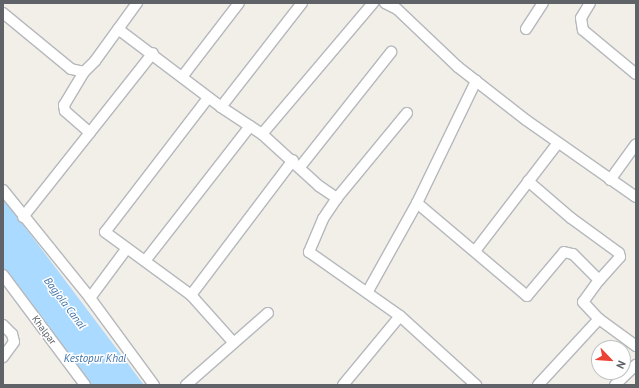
<!DOCTYPE html>
<style>
body{margin:0}
#map{position:relative;width:639px;height:388px;overflow:hidden;background:#f1efe8;font-family:"PT Sans",sans-serif}
div>[style]{position:absolute}
.water>*{inset:0;background:#aadaff}
.roads{filter:drop-shadow(1px 0 #b5b8bc) drop-shadow(-1px 0 #b5b8bc) drop-shadow(0 1px #b5b8bc) drop-shadow(0 -1px #b5b8bc)}
.street>*{height:10px;margin:-5px;padding:0 5px;transform-origin:5px;border-radius:5px;background:#fff}
span{translate:-50% -50%;white-space:nowrap;text-align:center;line-height:1.15;-webkit-text-stroke:3px #fff;paint-order:stroke}
.street-label{font-size:10px;color:#5f6368}
.water-label{font-size:11px;color:#4174aa;font-style:italic}
.frame{position:absolute;inset:0;border:4px solid #5f6368;pointer-events:none}
.north{position:absolute;left:591px;top:340px;width:40px;height:40px;box-sizing:border-box;background:#fff;border:1px solid #bfc1c3;border-radius:50%;rotate:115deg;font-size:11px;font-weight:700;line-height:16px;text-align:center;color:#5f6368}
.north::after{content:'';display:block;margin:auto;width:14px;height:18px;background:#ea4335;clip-path:polygon(50% 0,100% 100%,50% 72%,0 100%)}
</style>
<div id="map">
<div class="water">
<i style="clip-path:polygon(3px 198px,144px 385px,86px 385px,3px 272px)"></i>
</div>
<div class="roads">
<div class="street">
<i style="left:385px;top:3px;width:13px;rotate:27deg"></i>
<i style="left:397px;top:9px;width:84px;rotate:43.6deg"></i>
<i style="left:458px;top:67px;width:86px;rotate:37.9deg"></i>
<i style="left:526px;top:120px;width:134px;rotate:35deg"></i>
<i style="left:590px;top:3px;width:17px;rotate:121deg"></i>
<i style="left:581px;top:18px;width:12px;rotate:81deg"></i>
<i style="left:583px;top:30px;width:69px;rotate:39.7deg"></i>
<i style="left:3px;top:13px;width:88px;rotate:39.5deg"></i>
<i style="left:71px;top:69px;width:13px;rotate:13deg"></i>
<i style="left:84px;top:72px;width:16px;rotate:-45deg"></i>
<i style="left:95px;top:61px;width:72px;rotate:-54.1deg"></i>
<i style="left:118px;top:29px;width:129px;rotate:37.1deg"></i>
<i style="left:221px;top:107px;width:49px;rotate:33.4deg"></i>
<i style="left:262px;top:134px;width:77px;rotate:42.4deg"></i>
<i style="left:319px;top:186px;width:22px;rotate:34deg"></i>
<i style="left:526px;top:29px;width:31px;rotate:-57deg"></i>
<i style="left:84px;top:72px;width:39px;rotate:121deg"></i>
<i style="left:64px;top:105px;width:6px;rotate:81deg"></i>
<i style="left:65px;top:111px;width:33px;rotate:41deg"></i>
<i style="left:182px;top:77px;width:93px;rotate:-52.4deg"></i>
<i style="left:208px;top:98px;width:169px;rotate:127.5deg"></i>
<i style="left:105px;top:232px;width:107px;rotate:36.2deg"></i>
<i style="left:191px;top:295px;width:63px;rotate:48.2deg"></i>
<i style="left:221px;top:107px;width:132px;rotate:-52.1deg"></i>
<i style="left:407px;top:113px;width:110px;rotate:129.5deg"></i>
<i style="left:337px;top:198px;width:25px;rotate:124deg"></i>
<i style="left:323px;top:219px;width:36px;rotate:113deg"></i>
<i style="left:309px;top:252px;width:111px;rotate:35.1deg"></i>
<i style="left:400px;top:316px;width:103px;rotate:42.2deg"></i>
<i style="left:262px;top:134px;width:172px;rotate:-49.7deg"></i>
<i style="left:300px;top:167px;width:147px;rotate:-51.6deg"></i>
<i style="left:610px;top:180px;width:44px;rotate:-54.2deg"></i>
<i style="left:528px;top:181px;width:57px;rotate:40.7deg"></i>
<i style="left:571px;top:218px;width:59px;rotate:36.1deg"></i>
<i style="left:619px;top:253px;width:4px;rotate:76deg"></i>
<i style="left:620px;top:257px;width:31px;rotate:132deg"></i>
<i style="left:3px;top:190px;width:139px;rotate:51.1deg"></i>
<i style="left:90px;top:298px;width:108px;rotate:53.7deg"></i>
<i style="left:417px;top:203px;width:144px;rotate:40.2deg"></i>
<i style="left:527px;top:296px;width:57px;rotate:-49.9deg"></i>
<i style="left:564px;top:252px;width:9px;rotate:13deg"></i>
<i style="left:573px;top:254px;width:37px;rotate:45deg"></i>
<i style="left:599px;top:280px;width:27px;rotate:126deg"></i>
<i style="left:583px;top:302px;width:23px;rotate:47deg"></i>
<i style="left:599px;top:319px;width:46px;rotate:36.1deg"></i>
<i style="left:23px;top:217px;width:209px;rotate:-51.6deg"></i>
<i style="left:475px;top:251px;width:136px;rotate:-52.5deg"></i>
<i style="left:145px;top:261px;width:171px;rotate:-52.1deg"></i>
<i style="left:3px;top:275px;width:137px;rotate:53.3deg"></i>
<i style="left:368px;top:291px;width:101px;rotate:-60.9deg"></i>
<i style="left:417px;top:203px;width:136px;rotate:-64.2deg"></i>
<i style="left:191px;top:295px;width:169px;rotate:-52.9deg"></i>
<i style="left:90px;top:298px;width:62px;rotate:-53.5deg"></i>
<i style="left:3px;top:325px;width:13px;rotate:45deg"></i>
<i style="left:12px;top:334px;width:8px;rotate:76deg"></i>
<i style="left:14px;top:342px;width:19px;rotate:126deg"></i>
<i style="left:186px;top:385px;width:109px;rotate:-41.3deg"></i>
<i style="left:343px;top:385px;width:89px;rotate:-50.4deg"></i>
<i style="left:538px;top:385px;width:90px;rotate:-47.3deg"></i>
<i style="left:615px;top:385px;width:29px;rotate:-44deg"></i>
</div>
</div>
<div class="street-label">
<span style="left:44px;top:330px;rotate:53deg">Khalpar</span>
</div>
<div class="water-label">
<span style="left:65px;top:303px;rotate:53deg">Bagjola Canal</span>
<span style="left:95px;top:358px">Kestopur Khal</span>
</div>
<div class="frame"></div>
<div class="north">N</div>
</div>
